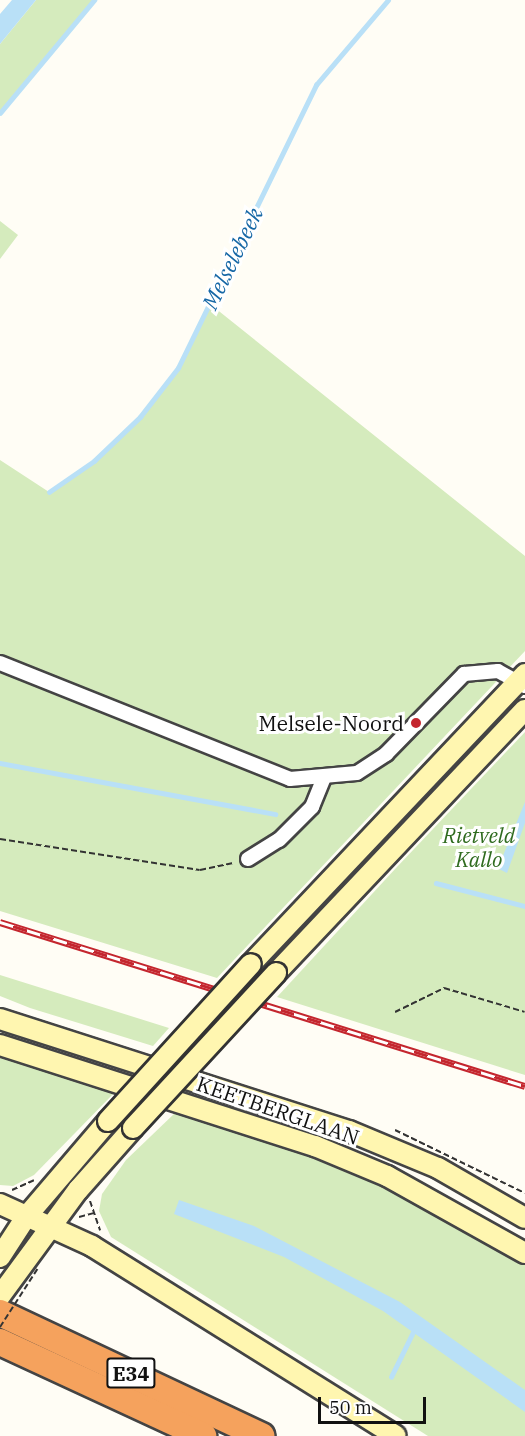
<!DOCTYPE html>
<style>
body{margin:0}
#map{position:relative;width:525px;height:1436px;overflow:hidden;background:#fffdf5;font-family:"IBM Plex Serif",serif}
div>[style]{position:absolute}
.green>*{inset:0;background:#d5ebbd}
.water>*{inset:0;background:#b9e0f7}
.stream>*{height:4.5px;margin:-2.25px;padding:0 2.25px;transform-origin:2.25px;border-radius:2.25px;background:#b9e0f7}
.path>*{height:2px;margin-top:-1px;transform-origin:0;background:repeating-linear-gradient(90deg,#333 0 6px,transparent 0 9px)}
.roads{filter:drop-shadow(2px 0 #444) drop-shadow(-2px 0 #444) drop-shadow(0 2px #444) drop-shadow(0 -2px #444)}
.street>*{height:14px;margin:-7px;padding:0 7px;transform-origin:7px;border-radius:7px;background:#fff}
.secondary>*{height:20px;margin:-10px;padding:0 10px;transform-origin:10px;border-radius:10px;background:#fff6b0}
.highway>*{height:26px;margin:-13px;padding:0 13px;transform-origin:13px;border-radius:13px;background:#f5a25d}
.rail>*{height:7px;margin-top:-3.5px;transform-origin:0;background:repeating-linear-gradient(90deg,#fff 0 14px,#c4262e 0 28px);box-sizing:border-box;border-block:2px solid #c4262e}
.path-bridge>*{height:2px;margin-top:-1px;transform-origin:0;background:repeating-linear-gradient(90deg,#333 0 6px,transparent 0 9px)}
.bridges{filter:drop-shadow(2px 0 #333) drop-shadow(-2px 0 #333) drop-shadow(0 2px #333) drop-shadow(0 -2px #333)}
.secondary-bridge>*{height:20px;margin:-10px;padding:0 10px;transform-origin:10px;border-radius:10px;background:#fff6b0}
.dots>*{width:16px;height:16px;translate:-50% -50%;box-sizing:border-box;border:3px solid #fff;border-radius:50%}
span{translate:-50% -50%;white-space:nowrap;text-align:center;line-height:1.15;-webkit-text-stroke:6px #fff;paint-order:stroke}
.shield-label span{padding:2px 4px;background:#fff;border:2px solid;border-radius:4px;-webkit-text-stroke-width:0}
.shield-label{font-size:20px;color:#111;font-weight:700}
.poi-label{font-size:21px;color:#111}
.right{translate:-100% -50%;text-align:right}
.park-label{font-size:21px;color:#2f6b1f;font-style:italic}
.street-label{font-size:21px;color:#111}
.water-label{font-size:22px;color:#1768a6;font-style:italic}
.scale{position:absolute;left:318px;top:1397px;width:108px;height:27px;box-sizing:border-box;border:3px solid #111;border-top:0;padding-left:8px;font-size:18px;line-height:21px;white-space:nowrap;color:#111;-webkit-text-stroke:4px #fff;paint-order:stroke}
</style>
<div id="map">
<div class="green">
<i style="clip-path:polygon(36px 0,95px 0,0 113px,0 44px)"></i>
<i style="clip-path:polygon(0 221px,18px 235px,0 259px)"></i>
<i style="clip-path:polygon(210px 304px,525px 556px,525px 651px,217px 978px,0 911px,0 460px,49px 492px,94px 461px,140px 417px,178px 368px)"></i>
<i style="clip-path:polygon(525px 732px,525px 1075px,277px 997px,396px 868px)"></i>
<i style="clip-path:polygon(0 975px,169px 1028px,153px 1046px,30px 1008px,0 996px)"></i>
<i style="clip-path:polygon(0 1056px,117px 1090px,34px 1175px,13px 1186px,0 1185px)"></i>
<i style="clip-path:polygon(176px 1112px,355px 1172px,525px 1265px,525px 1436px,428px 1436px,111px 1237px,99px 1211px,102px 1194px,126px 1160px)"></i>
</div>
<div class="water">
<i style="clip-path:polygon(12px 0,36px 0,0 44px,0 14px)"></i>
<i style="clip-path:polygon(525px 802px,525px 823px,507px 873px,499px 869px,500px 863px)"></i>
<i style="clip-path:polygon(179px 1200px,254px 1226px,400px 1302px,525px 1390px,525px 1412px,383px 1311px,284px 1257px,174px 1214px)"></i>
</div>
<div class="stream">
<i style="left:0;top:113px;width:147px;rotate:-50.2deg"></i>
<i style="left:49px;top:492px;width:55px;rotate:-34.6deg"></i>
<i style="left:94px;top:461px;width:64px;rotate:-43.7deg"></i>
<i style="left:140px;top:417px;width:62px;rotate:-52.2deg"></i>
<i style="left:178px;top:368px;width:315px;rotate:-64deg"></i>
<i style="left:316px;top:85px;width:111px;rotate:-49.7deg"></i>
<i style="left:0;top:763px;width:280px;rotate:10.5deg"></i>
<i style="left:436px;top:883px;width:92px;rotate:14.5deg"></i>
<i style="left:391px;top:1377px;width:55px;rotate:-63.9deg"></i>
</div>
<div class="path">
<i style="left:0;top:839px;width:202px;rotate:8.8deg"></i>
<i style="left:200px;top:870px;width:35px;rotate:-12deg"></i>
<i style="left:395px;top:1012px;width:55px;rotate:-26.1deg"></i>
<i style="left:444px;top:988px;width:84px;rotate:16.5deg"></i>
<i style="left:395px;top:1130px;width:144px;rotate:25.9deg"></i>
<i style="left:12px;top:1190px;width:24px;rotate:-24deg"></i>
<i style="left:90px;top:1201px;width:31px;rotate:71deg"></i>
<i style="left:79px;top:1217px;width:16px;rotate:-15deg"></i>
</div>
<div class="roads">
<div class="street">
<i style="left:0;top:663px;width:312px;rotate:21.8deg"></i>
<i style="left:290px;top:779px;width:67px;rotate:-5.1deg"></i>
<i style="left:357px;top:773px;width:35px;rotate:-33deg"></i>
<i style="left:386px;top:754px;width:112px;rotate:-45.7deg"></i>
<i style="left:464px;top:674px;width:34px;rotate:-5deg"></i>
<i style="left:498px;top:671px;width:31px;rotate:29deg"></i>
<i style="left:248px;top:859px;width:36px;rotate:-32deg"></i>
<i style="left:279px;top:840px;width:47px;rotate:-45deg"></i>
<i style="left:312px;top:807px;width:31px;rotate:-68deg"></i>
</div>
<div class="secondary">
<i style="left:251px;top:964px;width:399px;rotate:-46.6deg"></i>
<i style="left:276px;top:973px;width:362px;rotate:-46.6deg"></i>
<i style="left:0;top:1019px;width:367px;rotate:17.8deg"></i>
<i style="left:349px;top:1131px;width:96px;rotate:22.6deg"></i>
<i style="left:438px;top:1168px;width:100px;rotate:29.9deg"></i>
<i style="left:0;top:1045px;width:331px;rotate:17.8deg"></i>
<i style="left:315px;top:1146px;width:78px;rotate:22.6deg"></i>
<i style="left:387px;top:1176px;width:158px;rotate:29.2deg"></i>
<i style="left:0;top:1204px;width:101px;rotate:24.5deg"></i>
<i style="left:92px;top:1246px;width:358px;rotate:32deg"></i>
<i style="left:0;top:1257px;width:48px;rotate:-57deg"></i>
<i style="left:26px;top:1217px;width:126px;rotate:-49.5deg"></i>
<i style="left:0;top:1296px;width:132px;rotate:-53.7deg"></i>
<i style="left:78px;top:1190px;width:83px;rotate:-48.4deg"></i>
</div>
<div class="highway">
<i style="left:0;top:1313px;width:289px;rotate:25.2deg"></i>
<i style="left:0;top:1342px;width:224px;rotate:24.8deg"></i>
</div>
</div>
<div class="rail">
<i style="left:0;top:922px;width:550px;rotate:17.35deg"></i>
</div>
<div class="path-bridge">
<i style="left:0;top:1327px;width:70px;rotate:-57.2deg"></i>
</div>
<div class="bridges">
<div class="secondary-bridge">
<i style="left:108px;top:1121px;width:212px;rotate:-47.7deg"></i>
<i style="left:133px;top:1128px;width:211px;rotate:-47.3deg"></i>
</div>
</div>
<div class="dots">
<i style="left:416px;top:723px;background:#c4262e"></i>
</div>
<div class="shield-label">
<span style="left:131px;top:1373px">E34</span>
</div>
<div class="poi-label">
<span class="right" style="left:404px;top:723px">Melsele-Noord</span>
</div>
<div class="park-label">
<span style="left:479px;top:847px">Rietveld<br>Kallo</span>
</div>
<div class="street-label">
<span style="left:278px;top:1110px;rotate:19deg">KEETBERGLAAN</span>
</div>
<div class="water-label">
<span style="left:232px;top:258px;rotate:-64deg">Melselebeek</span>
</div>
<div class="scale">50 m</div>
</div>
